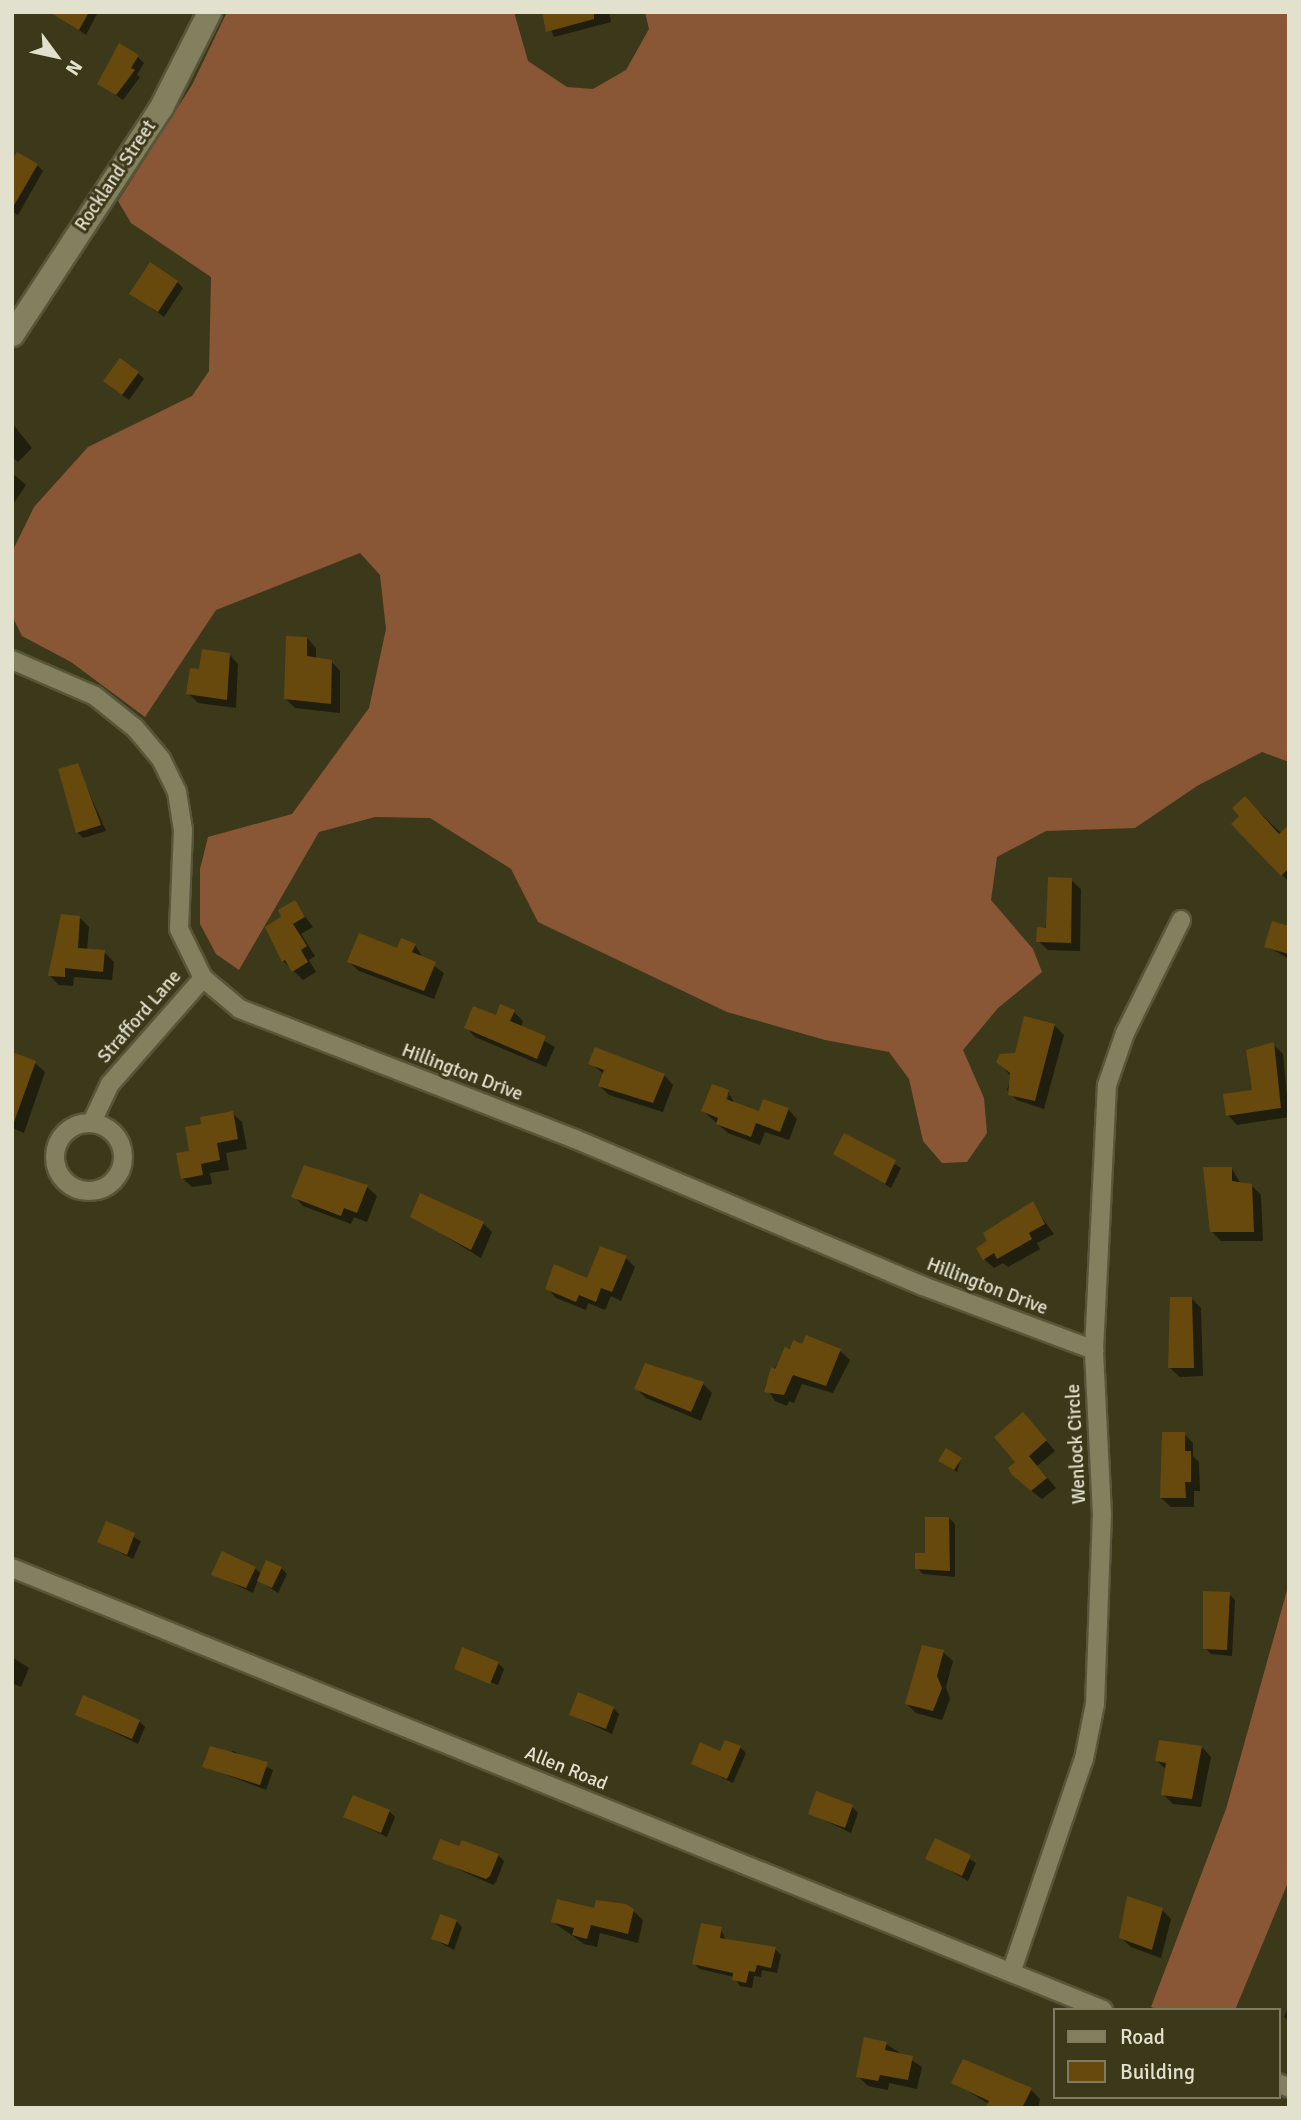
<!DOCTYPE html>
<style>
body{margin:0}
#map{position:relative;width:1301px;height:2120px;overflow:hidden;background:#3c391a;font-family:Signika,sans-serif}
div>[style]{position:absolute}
.forest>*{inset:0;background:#895735}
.shadow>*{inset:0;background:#0007}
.building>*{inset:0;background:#67490e}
.roads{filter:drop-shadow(2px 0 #58563a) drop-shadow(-2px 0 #58563a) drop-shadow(0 2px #58563a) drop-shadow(0 -2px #58563a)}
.minor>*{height:18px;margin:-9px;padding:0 9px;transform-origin:9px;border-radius:9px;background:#83805f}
.minor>.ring{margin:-9px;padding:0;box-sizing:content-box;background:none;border:18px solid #83805f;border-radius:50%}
.tertiary>*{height:23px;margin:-11.5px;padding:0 11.5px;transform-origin:11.5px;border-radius:11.5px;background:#83805f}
span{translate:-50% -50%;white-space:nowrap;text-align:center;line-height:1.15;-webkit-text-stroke:6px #3c391a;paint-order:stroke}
.street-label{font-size:19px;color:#e2e1ce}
.frame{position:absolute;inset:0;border:14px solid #e2e1ce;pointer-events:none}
.legend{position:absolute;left:1053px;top:2008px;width:228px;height:91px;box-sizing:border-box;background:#3c391a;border:2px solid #7e7c62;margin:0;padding:9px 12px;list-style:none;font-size:21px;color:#e2e1ce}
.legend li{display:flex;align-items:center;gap:14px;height:35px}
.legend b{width:35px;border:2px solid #7e7c62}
.north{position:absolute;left:21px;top:21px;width:70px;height:70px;-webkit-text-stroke:5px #3c391a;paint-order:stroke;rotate:123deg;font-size:19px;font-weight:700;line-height:28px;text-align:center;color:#e2e1ce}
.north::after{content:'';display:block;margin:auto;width:24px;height:32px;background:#e2e1ce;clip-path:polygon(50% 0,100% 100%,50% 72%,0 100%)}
</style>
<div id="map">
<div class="forest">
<i style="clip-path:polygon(227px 12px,514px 12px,528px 61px,567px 87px,593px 89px,626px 70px,649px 29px,645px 12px,1289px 12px,1289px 762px,1262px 752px,1197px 786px,1135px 828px,1046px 831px,997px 857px,991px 900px,1033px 949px,1042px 972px,998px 1008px,963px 1050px,984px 1098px,987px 1133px,967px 1162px,942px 1163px,923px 1141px,909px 1079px,889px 1052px,825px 1040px,727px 1012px,538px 922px,511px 869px,430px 818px,375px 817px,319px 832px,239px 970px,216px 954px,200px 924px,200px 869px,208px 837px,292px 814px,369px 708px,386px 629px,380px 575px,360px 553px,216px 610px,145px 717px,71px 662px,22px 636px,12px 616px,12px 552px,34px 507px,88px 447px,192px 396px,209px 371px,211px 277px,131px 223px,118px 201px,192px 85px)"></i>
<i style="clip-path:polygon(1289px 1583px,1289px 1880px,1235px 2010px,1160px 2010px,1151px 2007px,1226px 1809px)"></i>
</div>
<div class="shadow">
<i style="clip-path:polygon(65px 12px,98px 12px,86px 35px,62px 18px)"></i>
<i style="clip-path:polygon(544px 12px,609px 12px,611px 22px,554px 37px)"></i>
<i style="clip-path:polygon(138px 57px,144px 63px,137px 75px,140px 77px,123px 100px,99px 83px)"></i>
<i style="clip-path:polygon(12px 164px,37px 165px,43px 171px,18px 215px,12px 212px)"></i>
<i style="clip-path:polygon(177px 282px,183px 288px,164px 317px,131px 293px)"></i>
<i style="clip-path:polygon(138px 373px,144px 379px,129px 400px,111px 387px)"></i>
<i style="clip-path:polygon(12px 423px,32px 448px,18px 462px,12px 457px)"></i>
<i style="clip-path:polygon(12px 473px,26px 485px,12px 506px)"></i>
<i style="clip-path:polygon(307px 638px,316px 648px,316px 659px,331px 661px,340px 671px,340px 713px,295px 708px,285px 698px)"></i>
<i style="clip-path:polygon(229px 654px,238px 664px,236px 708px,198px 703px,188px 693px,200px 671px)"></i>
<i style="clip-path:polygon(77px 765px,106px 831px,83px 838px,77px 832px)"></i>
<i style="clip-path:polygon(1245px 798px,1289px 841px,1289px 882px,1233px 824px,1241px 817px)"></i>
<i style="clip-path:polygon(1071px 880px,1081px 889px,1080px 951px,1048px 950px,1038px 941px)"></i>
<i style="clip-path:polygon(294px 902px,313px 927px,301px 934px,315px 956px,309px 960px,316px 972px,303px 980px,283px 961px)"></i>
<i style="clip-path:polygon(79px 917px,89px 927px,87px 951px,104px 952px,114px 962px,112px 980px,74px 977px,73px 986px,59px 985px,50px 976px)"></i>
<i style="clip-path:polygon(1289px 927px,1289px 959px,1266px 946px)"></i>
<i style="clip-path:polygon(415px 945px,423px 958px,444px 973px,434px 999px,359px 971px,349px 962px)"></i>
<i style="clip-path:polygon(514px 1012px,523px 1021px,521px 1027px,555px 1047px,546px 1067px,475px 1037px,466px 1027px)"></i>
<i style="clip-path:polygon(1054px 1025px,1064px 1035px,1044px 1109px,1017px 1100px,1007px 1090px,1011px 1077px,998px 1060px,1016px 1055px)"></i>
<i style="clip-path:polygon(1273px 1044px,1283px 1054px,1289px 1117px,1237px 1125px,1228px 1115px,1254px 1091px)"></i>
<i style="clip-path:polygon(13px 1054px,35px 1063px,45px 1072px,24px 1133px,12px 1128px)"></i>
<i style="clip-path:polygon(590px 1063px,664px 1075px,673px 1085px,663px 1112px,609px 1095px,600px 1086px,604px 1074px)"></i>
<i style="clip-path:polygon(evenodd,728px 1092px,736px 1105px,760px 1114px,788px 1109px,797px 1119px,789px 1140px,765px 1132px,760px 1145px,728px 1133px,703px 1111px,728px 1092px,725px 1094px,729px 1094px,724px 1108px,725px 1094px)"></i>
<i style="clip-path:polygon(232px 1113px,242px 1122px,247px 1149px,226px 1153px,229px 1170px,210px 1173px,212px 1184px,192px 1187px,182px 1178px,203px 1125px)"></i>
<i style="clip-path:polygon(845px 1136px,901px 1168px,891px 1188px,835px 1154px)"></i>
<i style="clip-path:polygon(305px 1168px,367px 1187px,377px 1196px,367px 1222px,354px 1217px,351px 1224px,303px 1206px,294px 1196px)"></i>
<i style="clip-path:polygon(1232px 1169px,1241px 1184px,1252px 1186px,1261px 1195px,1263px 1241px,1221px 1241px,1211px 1231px)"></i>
<i style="clip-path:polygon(1032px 1204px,1054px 1234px,1037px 1243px,1040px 1249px,1008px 1267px,1003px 1263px,994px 1268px,984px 1259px)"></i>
<i style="clip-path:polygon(412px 1216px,483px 1223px,492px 1232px,481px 1258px)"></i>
<i style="clip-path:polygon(626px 1258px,635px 1267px,621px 1301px,611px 1296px,605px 1310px,588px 1303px,586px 1310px,556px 1298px,547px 1288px,588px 1280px)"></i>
<i style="clip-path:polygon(1191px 1298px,1201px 1308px,1203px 1376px,1180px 1377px,1170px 1368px)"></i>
<i style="clip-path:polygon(803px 1346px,840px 1351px,850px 1360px,833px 1393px,802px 1384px,794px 1403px,789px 1401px,787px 1406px,775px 1401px,765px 1386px,785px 1349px)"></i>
<i style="clip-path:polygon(703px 1384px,712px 1393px,701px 1421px,646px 1398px,636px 1388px)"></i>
<i style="clip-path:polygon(1032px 1424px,1055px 1451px,1037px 1466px,1056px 1488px,1042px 1499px,1024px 1485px,1018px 1462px)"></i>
<i style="clip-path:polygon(1184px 1434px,1193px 1443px,1193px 1456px,1199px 1462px,1200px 1491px,1194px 1491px,1194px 1507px,1171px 1507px,1161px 1498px)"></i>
<i style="clip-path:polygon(961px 1459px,957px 1472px,943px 1463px)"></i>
<i style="clip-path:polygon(949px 1518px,955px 1524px,955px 1577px,923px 1574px,917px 1568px)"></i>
<i style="clip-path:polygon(107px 1523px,141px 1541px,133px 1559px,99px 1542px)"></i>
<i style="clip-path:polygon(255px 1568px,262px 1575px,281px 1568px,287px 1574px,278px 1593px,258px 1580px,253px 1593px,213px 1574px)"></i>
<i style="clip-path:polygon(1229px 1594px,1235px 1600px,1232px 1656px,1211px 1654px,1205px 1648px)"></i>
<i style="clip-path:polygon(943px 1652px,953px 1661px,946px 1687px,950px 1699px,942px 1720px,916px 1713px,906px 1703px)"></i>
<i style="clip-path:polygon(12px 1657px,29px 1668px,21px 1687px,12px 1683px)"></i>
<i style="clip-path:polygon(498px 1663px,504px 1669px,498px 1685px,456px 1669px)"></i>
<i style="clip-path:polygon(613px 1708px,619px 1714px,612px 1734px,571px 1715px)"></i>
<i style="clip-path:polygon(77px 1714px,139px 1721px,145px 1727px,138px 1744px)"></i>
<i style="clip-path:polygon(740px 1747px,746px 1753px,733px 1783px,693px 1763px)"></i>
<i style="clip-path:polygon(1202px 1747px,1211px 1757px,1201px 1807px,1173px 1804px,1163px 1794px,1167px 1770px,1157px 1761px)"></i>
<i style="clip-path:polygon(233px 1751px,273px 1770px,266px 1790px,204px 1766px)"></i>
<i style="clip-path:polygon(852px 1807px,858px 1813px,851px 1833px,810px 1813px)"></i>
<i style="clip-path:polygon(389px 1811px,395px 1817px,387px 1837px,345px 1817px)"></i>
<i style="clip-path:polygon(936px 1840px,976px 1863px,968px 1881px,928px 1858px)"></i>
<i style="clip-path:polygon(460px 1849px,498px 1855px,504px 1861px,496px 1882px,493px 1885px,434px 1858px)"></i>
<i style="clip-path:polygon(1128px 1898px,1162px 1910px,1171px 1919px,1161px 1958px,1131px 1947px,1121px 1938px)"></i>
<i style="clip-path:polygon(596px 1910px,633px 1911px,643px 1920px,638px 1943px,600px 1933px,597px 1947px,584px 1944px,553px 1922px)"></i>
<i style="clip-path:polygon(456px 1921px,462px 1927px,454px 1950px,433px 1939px)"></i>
<i style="clip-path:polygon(721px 1929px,726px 1941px,775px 1949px,781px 1955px,777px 1973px,762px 1970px,761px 1977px,754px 1976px,752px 1988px,740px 1986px,734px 1977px,700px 1969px,693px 1963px)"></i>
<i style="clip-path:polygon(1289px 2005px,1289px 2021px,1284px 2017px)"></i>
<i style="clip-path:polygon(886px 2044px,922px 2067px,917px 2089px,889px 2083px,888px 2090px,868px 2086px,858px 2076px)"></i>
<i style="clip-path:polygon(953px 2082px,1031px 2090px,1040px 2099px,1038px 2108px,987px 2108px,989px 2104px)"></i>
</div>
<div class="building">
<i style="clip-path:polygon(49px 12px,89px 12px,79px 30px)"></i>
<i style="clip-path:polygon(542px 12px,594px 12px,594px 19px,546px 32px)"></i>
<i style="clip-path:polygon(119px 43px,139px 55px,131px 68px,135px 70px,116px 95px,97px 84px)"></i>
<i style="clip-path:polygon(17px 152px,38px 164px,12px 209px,12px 160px)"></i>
<i style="clip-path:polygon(150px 262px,178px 281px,158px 312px,129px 294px)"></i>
<i style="clip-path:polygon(120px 358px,139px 372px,122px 395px,103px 381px)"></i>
<i style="clip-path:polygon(286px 636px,307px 637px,307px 656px,332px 660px,331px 704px,284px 699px)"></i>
<i style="clip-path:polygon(202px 649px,230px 653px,227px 700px,186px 694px,190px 668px,199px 669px)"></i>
<i style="clip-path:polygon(78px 763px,101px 825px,76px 833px,58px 769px)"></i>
<i style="clip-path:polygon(1245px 796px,1279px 834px,1289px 825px,1289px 868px,1281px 876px,1231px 824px,1239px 816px,1232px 808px)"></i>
<i style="clip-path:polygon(1048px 877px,1072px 878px,1071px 943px,1036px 942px,1037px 927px,1046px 928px)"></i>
<i style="clip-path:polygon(295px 900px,305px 917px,293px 924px,307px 946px,301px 950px,308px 962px,292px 972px,285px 960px,282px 962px,265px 927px,281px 917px,278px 910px)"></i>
<i style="clip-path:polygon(61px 914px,80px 916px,78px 948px,105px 950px,103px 972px,65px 968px,65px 977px,48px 976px)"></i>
<i style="clip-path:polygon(1272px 921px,1289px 926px,1289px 954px,1264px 947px)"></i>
<i style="clip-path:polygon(359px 933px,397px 948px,401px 938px,416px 944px,412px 952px,436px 962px,424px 991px,347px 962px)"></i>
<i style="clip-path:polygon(500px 1004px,515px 1010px,510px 1021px,546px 1036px,537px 1059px,464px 1028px,473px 1006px,496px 1015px)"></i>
<i style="clip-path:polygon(1024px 1016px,1055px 1024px,1035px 1101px,1008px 1095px,1010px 1073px,996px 1062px,1000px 1054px,1015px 1053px)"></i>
<i style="clip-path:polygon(1274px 1042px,1281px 1108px,1226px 1116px,1223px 1094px,1252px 1090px,1246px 1050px)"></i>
<i style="clip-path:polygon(595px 1047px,665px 1074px,653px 1103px,598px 1086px,604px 1070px,588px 1064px)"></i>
<i style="clip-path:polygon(12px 1052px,36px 1061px,14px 1122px,12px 1122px)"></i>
<i style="clip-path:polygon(712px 1084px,729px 1090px,726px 1099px,759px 1111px,763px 1099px,789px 1108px,780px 1132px,756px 1123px,751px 1137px,716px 1124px,718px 1118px,701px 1111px)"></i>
<i style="clip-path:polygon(233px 1111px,238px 1139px,217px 1143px,220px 1160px,201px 1164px,203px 1175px,181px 1179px,176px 1153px,189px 1151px,185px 1127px,201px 1124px,200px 1117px)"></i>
<i style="clip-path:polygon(844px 1133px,896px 1160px,885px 1184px,833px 1154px)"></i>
<i style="clip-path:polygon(304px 1165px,368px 1185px,357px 1213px,344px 1208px,341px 1216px,291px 1197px)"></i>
<i style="clip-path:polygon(1203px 1167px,1232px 1167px,1232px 1181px,1252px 1184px,1254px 1232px,1210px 1232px)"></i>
<i style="clip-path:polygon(420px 1193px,484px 1222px,471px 1250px,410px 1217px)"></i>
<i style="clip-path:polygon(1033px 1201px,1045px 1224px,1029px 1233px,1032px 1239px,997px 1259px,994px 1253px,983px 1260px,976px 1248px,987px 1241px,983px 1233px)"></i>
<i style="clip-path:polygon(600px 1246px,627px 1256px,612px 1292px,601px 1288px,596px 1302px,579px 1295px,576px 1302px,545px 1289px,554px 1264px,587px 1278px)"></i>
<i style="clip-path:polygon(1170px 1297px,1192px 1297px,1194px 1368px,1168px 1368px)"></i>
<i style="clip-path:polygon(806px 1335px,841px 1349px,826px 1386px,793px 1375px,784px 1395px,764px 1392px,771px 1367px,775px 1369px,785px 1347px,790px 1349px,793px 1340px,802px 1344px)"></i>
<i style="clip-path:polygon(645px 1363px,704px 1382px,691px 1412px,634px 1389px)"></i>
<i style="clip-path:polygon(1023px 1412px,1047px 1440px,1029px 1456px,1047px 1478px,1031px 1491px,1012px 1475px,1008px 1468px,1015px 1462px,994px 1437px)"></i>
<i style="clip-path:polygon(1162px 1432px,1185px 1432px,1185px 1451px,1191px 1451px,1191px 1482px,1185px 1482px,1186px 1498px,1160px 1498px)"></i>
<i style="clip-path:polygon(946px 1448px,962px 1458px,954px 1470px,938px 1461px)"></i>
<i style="clip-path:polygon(925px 1517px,949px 1517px,950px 1571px,915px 1569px,915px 1553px,925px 1553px)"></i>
<i style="clip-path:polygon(106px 1521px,135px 1533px,127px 1555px,97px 1542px)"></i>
<i style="clip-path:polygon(222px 1551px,256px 1567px,246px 1588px,211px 1575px)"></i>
<i style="clip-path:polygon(266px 1560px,282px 1567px,272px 1588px,257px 1581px)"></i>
<i style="clip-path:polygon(1203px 1591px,1230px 1592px,1227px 1650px,1203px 1649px)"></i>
<i style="clip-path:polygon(922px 1645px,944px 1650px,937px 1676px,942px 1688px,933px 1711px,905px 1704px)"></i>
<i style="clip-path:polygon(462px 1647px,499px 1662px,490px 1684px,454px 1669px)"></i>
<i style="clip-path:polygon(578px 1692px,614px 1707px,606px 1729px,569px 1715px)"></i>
<i style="clip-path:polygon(83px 1695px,140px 1720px,132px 1739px,75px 1715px)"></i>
<i style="clip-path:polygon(725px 1740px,741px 1746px,727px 1779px,691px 1764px,700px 1742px,720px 1751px)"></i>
<i style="clip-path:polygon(1159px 1740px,1202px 1746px,1192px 1799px,1161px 1795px,1166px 1763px,1155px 1761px)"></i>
<i style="clip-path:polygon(210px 1746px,268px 1762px,260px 1785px,202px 1767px)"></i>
<i style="clip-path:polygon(816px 1791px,853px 1805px,845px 1828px,808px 1814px)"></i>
<i style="clip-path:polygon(353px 1795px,390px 1810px,381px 1833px,343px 1817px)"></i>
<i style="clip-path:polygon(935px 1838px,971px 1855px,962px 1876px,925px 1859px)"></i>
<i style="clip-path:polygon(440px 1839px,459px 1846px,462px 1840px,499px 1854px,490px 1876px,486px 1879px,432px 1859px)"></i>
<i style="clip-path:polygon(1127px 1896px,1163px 1908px,1152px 1950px,1119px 1938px)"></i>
<i style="clip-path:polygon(557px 1899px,594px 1908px,596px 1900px,626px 1904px,634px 1909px,628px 1934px,591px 1925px,587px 1939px,572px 1935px,574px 1928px,551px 1922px)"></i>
<i style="clip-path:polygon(440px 1914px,457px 1920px,448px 1945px,431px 1939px)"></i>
<i style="clip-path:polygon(701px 1923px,722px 1927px,720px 1938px,776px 1947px,771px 1968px,757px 1965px,755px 1972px,749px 1971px,746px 1983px,732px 1980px,733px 1973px,692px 1964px)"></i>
<i style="clip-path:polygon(864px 2037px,887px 2042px,885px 2050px,913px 2056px,908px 2080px,880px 2075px,878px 2081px,856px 2077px)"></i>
<i style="clip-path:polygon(963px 2059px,1032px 2088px,1022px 2108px,985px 2108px,989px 2101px,951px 2083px)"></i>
</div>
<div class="roads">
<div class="minor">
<i style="left:12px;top:660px;width:90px;rotate:23.4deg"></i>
<i style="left:95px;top:696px;width:51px;rotate:38.7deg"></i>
<i style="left:135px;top:728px;width:40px;rotate:50deg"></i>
<i style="left:161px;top:759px;width:37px;rotate:64deg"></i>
<i style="left:177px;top:792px;width:38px;rotate:81deg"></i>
<i style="left:183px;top:830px;width:99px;rotate:92.3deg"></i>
<i style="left:179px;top:929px;width:55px;rotate:63.9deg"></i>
<i style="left:203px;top:978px;width:48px;rotate:40deg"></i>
<i style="left:240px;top:1009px;width:359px;rotate:21.2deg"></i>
<i style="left:575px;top:1139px;width:378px;rotate:22.9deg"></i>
<i style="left:923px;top:1286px;width:183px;rotate:20.5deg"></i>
<i style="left:92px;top:1122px;width:42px;rotate:-64.7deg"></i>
<i style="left:110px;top:1084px;width:141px;rotate:-48.7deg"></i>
<i class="ring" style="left:55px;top:1123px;width:50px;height:50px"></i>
<i style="left:12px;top:1568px;width:1177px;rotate:22.05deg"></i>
<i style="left:1012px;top:1970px;width:223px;rotate:-71.2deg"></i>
<i style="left:1084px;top:1759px;width:56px;rotate:-78.7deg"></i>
<i style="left:1095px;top:1704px;width:189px;rotate:-87.9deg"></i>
<i style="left:1102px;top:1515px;width:165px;rotate:-92.8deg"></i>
<i style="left:1094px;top:1350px;width:265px;rotate:-87.2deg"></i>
<i style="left:1107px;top:1085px;width:55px;rotate:-70.9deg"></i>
<i style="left:1125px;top:1033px;width:126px;rotate:-63.6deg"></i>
<i style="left:1278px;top:2083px;width:12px;rotate:24deg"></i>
</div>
<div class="tertiary">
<i style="left:12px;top:334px;width:272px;rotate:-56.7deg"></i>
<i style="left:161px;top:107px;width:106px;rotate:-63.2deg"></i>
</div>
</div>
<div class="street-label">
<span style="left:116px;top:176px;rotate:-56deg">Rockland Street</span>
<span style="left:140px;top:1017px;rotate:-49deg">Strafford Lane</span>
<span style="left:462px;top:1073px;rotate:21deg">Hillington Drive</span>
<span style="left:987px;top:1287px;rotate:21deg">Hillington Drive</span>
<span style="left:1077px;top:1444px;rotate:-93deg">Wenlock Circle</span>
<span style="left:566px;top:1769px;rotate:22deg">Allen Road</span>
</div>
<div class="frame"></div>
<ul class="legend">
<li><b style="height:9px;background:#83805f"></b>Road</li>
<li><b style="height:19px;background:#67490e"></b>Building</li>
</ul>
<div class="north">N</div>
</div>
